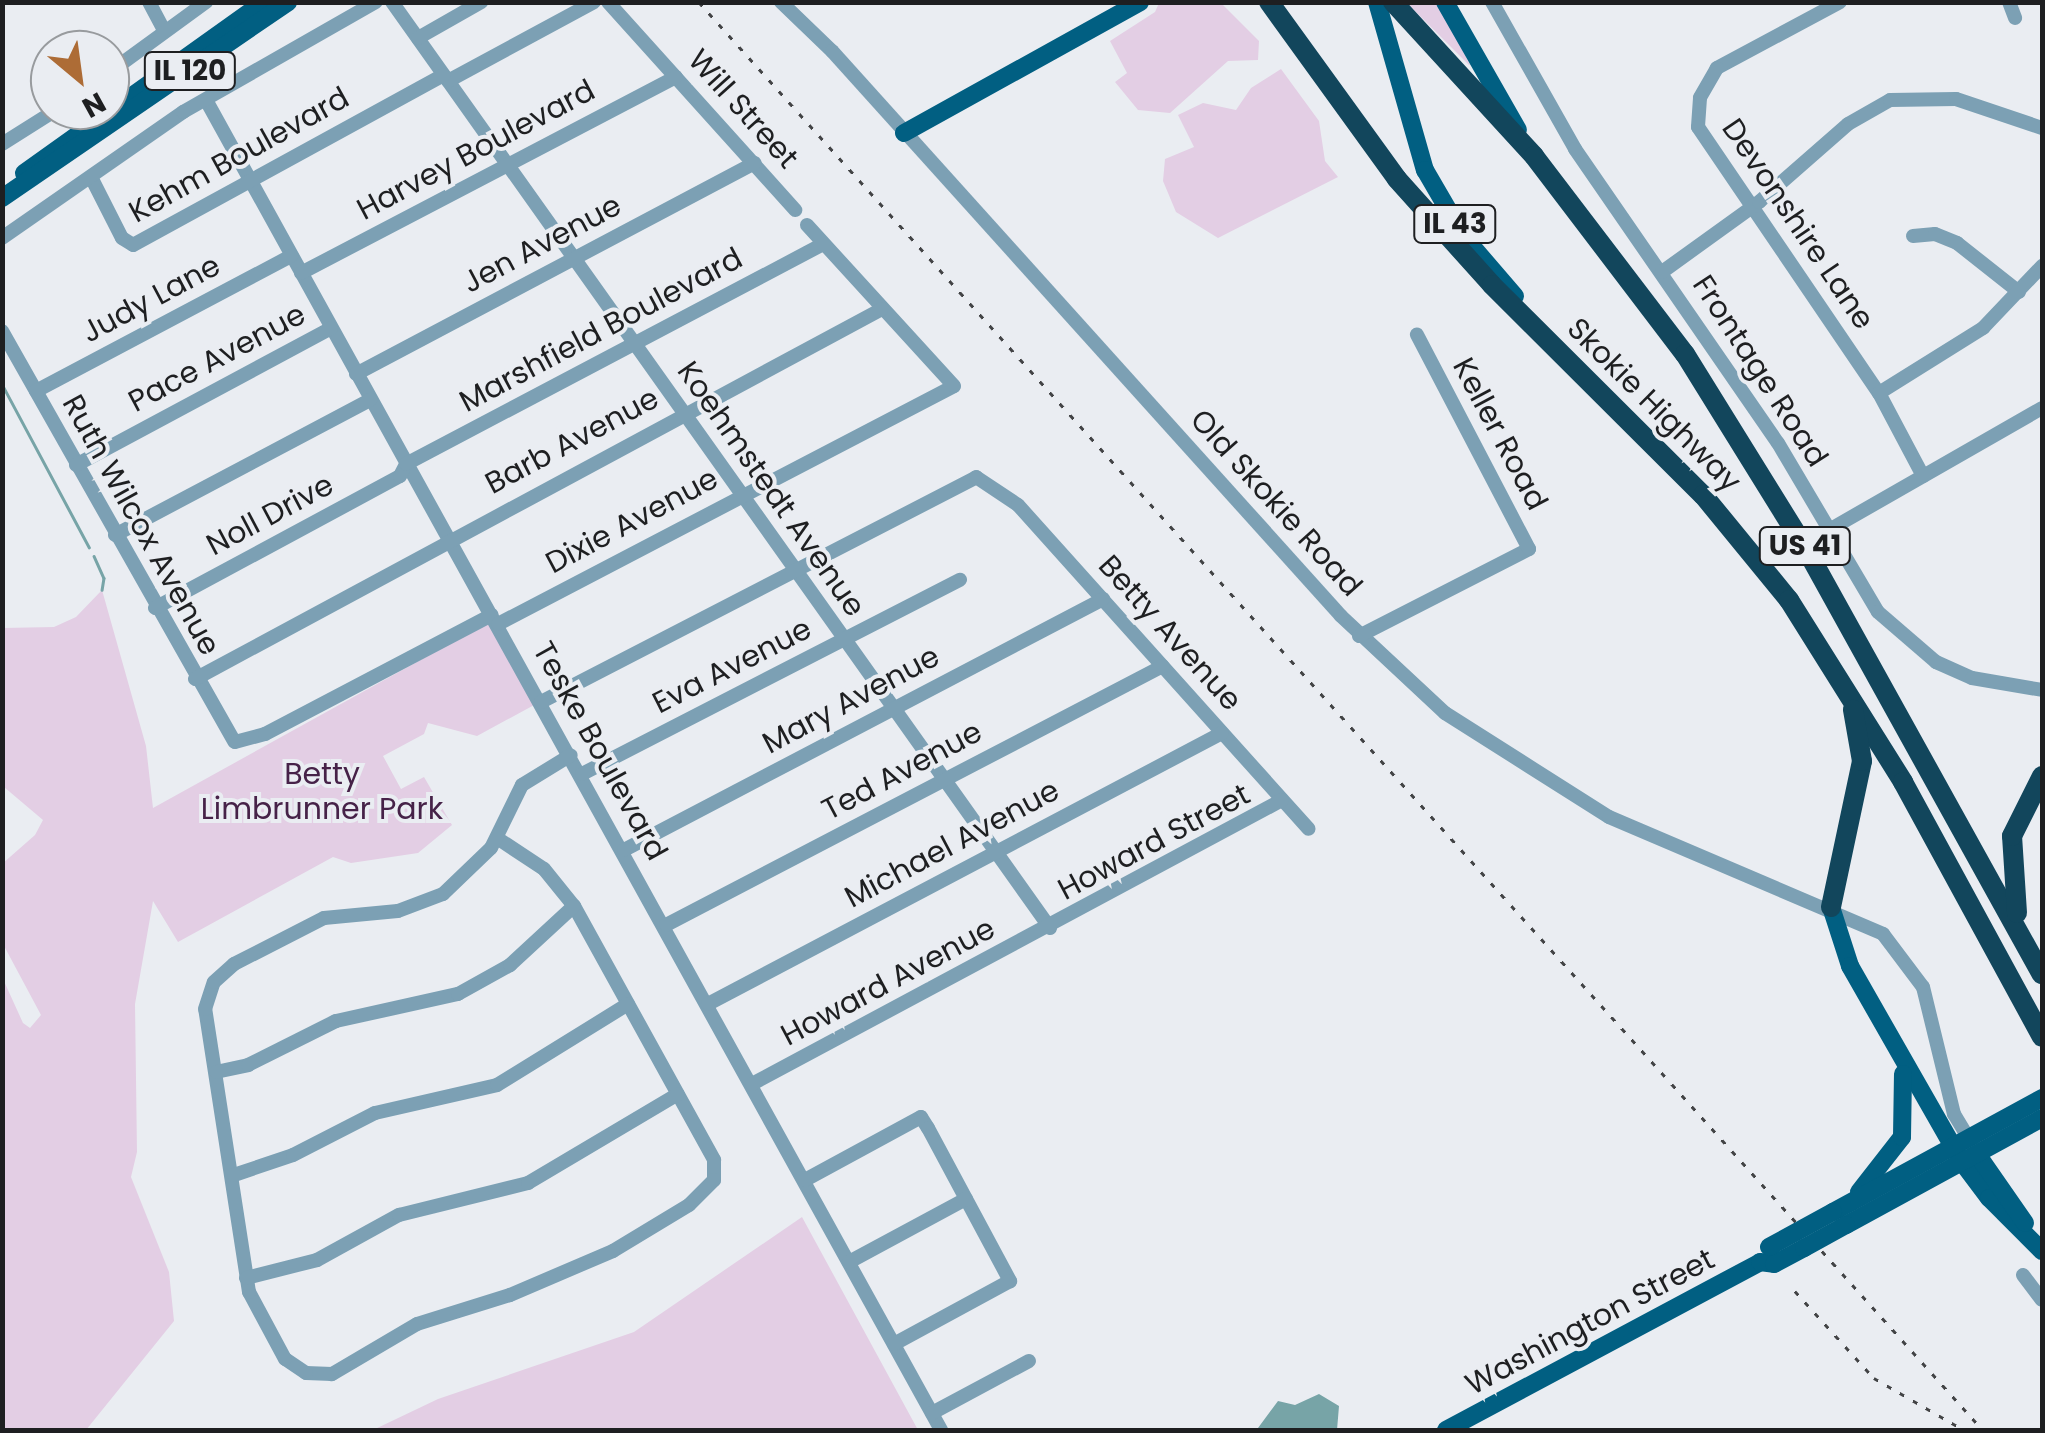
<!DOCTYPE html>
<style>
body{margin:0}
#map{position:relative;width:2045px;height:1433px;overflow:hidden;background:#eaedf2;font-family:Poppins,sans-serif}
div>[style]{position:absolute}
.green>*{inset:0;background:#e3cee4}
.water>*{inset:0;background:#77a4a7}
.stream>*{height:2.5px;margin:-1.25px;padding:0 1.25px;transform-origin:1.25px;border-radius:1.25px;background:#77a4a7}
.minor>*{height:14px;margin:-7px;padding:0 7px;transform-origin:7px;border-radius:7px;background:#7ca0b4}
.major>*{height:18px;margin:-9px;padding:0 9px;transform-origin:9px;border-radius:9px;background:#015f82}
.highway>*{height:20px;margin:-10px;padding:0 10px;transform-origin:10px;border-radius:10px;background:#12465c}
.rail>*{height:2.5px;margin-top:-1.25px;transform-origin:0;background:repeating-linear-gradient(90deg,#424345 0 5px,transparent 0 15px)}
.major-bridge>*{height:18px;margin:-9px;padding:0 9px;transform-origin:9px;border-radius:9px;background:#015f82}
span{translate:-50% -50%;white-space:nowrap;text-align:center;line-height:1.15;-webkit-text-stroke:8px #eaedf2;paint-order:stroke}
.shield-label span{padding:2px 8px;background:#eaedf2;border:2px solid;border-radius:8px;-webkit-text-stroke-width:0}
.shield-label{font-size:28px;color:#1e1f21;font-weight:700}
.street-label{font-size:30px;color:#1e1f21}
.park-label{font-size:30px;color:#462248}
.frame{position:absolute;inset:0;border:5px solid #1e1f21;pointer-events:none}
.north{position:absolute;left:30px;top:30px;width:100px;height:100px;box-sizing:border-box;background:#eaedf2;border:2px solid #989b9e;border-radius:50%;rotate:151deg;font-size:28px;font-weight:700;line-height:40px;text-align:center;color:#1e1f21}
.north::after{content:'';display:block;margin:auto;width:35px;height:45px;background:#ad6c36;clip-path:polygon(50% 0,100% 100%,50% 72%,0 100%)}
</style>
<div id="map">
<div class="green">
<i style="clip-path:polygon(1159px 3px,1221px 3px,1259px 41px,1258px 60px,1228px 61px,1170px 113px,1138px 110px,1115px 82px,1127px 73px,1110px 41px,1155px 12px)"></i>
<i style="clip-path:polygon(1407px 3px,1439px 3px,1470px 65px,1469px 65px)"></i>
<i style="clip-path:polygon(1281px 69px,1319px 121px,1325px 161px,1338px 177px,1218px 238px,1176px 212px,1163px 181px,1165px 159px,1194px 147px,1178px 115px,1203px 103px,1236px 110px,1251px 88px)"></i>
<i style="clip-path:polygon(102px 590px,146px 746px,153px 808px,491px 621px,536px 704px,477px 736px,428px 723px,424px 734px,383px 756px,401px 789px,424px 777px,452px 825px,418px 853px,351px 863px,333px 857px,178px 942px,153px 901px,135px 1004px,137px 1152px,131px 1177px,169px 1272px,174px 1321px,86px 1430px,3px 1430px,3px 979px,23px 1023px,30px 1028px,41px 1015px,3px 944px,2px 864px,35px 835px,43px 820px,4px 787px,3px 628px,54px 627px,76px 617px)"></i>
<i style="clip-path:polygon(802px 1217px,918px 1430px,373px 1430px,438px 1399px,634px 1332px)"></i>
</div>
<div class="water">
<i style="clip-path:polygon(1319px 1394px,1339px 1406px,1337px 1430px,1258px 1428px,1278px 1401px,1295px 1405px)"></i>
</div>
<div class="stream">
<i style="left:2px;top:384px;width:185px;rotate:61.9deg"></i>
<i style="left:94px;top:556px;width:24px;rotate:66deg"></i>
<i style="left:104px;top:578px;width:12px;rotate:99deg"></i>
</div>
<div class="minor">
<i style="left:149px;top:2px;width:30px;rotate:62deg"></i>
<i style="left:392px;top:2px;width:1136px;rotate:54.6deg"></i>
<i style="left:608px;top:2px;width:280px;rotate:48deg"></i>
<i style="left:781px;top:2px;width:71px;rotate:43.9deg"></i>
<i style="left:832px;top:51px;width:760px;rotate:47.98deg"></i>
<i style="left:1341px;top:616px;width:142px;rotate:43deg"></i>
<i style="left:1445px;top:713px;width:194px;rotate:32.4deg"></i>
<i style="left:1609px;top:817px;width:298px;rotate:23.1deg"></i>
<i style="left:1883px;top:934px;width:66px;rotate:53deg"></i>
<i style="left:1923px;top:987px;width:131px;rotate:76.3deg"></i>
<i style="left:1954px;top:1114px;width:35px;rotate:59deg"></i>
<i style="left:1492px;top:2px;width:169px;rotate:60.5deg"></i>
<i style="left:1575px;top:149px;width:357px;rotate:55.4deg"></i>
<i style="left:1778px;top:443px;width:196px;rotate:59.4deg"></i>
<i style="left:1878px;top:612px;width:77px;rotate:40.8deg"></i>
<i style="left:1936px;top:662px;width:39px;rotate:24deg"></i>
<i style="left:1972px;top:678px;width:71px;rotate:9.7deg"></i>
<i style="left:1840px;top:2px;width:140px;rotate:151.8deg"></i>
<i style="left:1717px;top:68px;width:34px;rotate:120deg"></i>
<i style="left:1700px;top:98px;width:29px;rotate:94deg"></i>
<i style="left:1698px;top:127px;width:322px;rotate:55.8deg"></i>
<i style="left:1879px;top:393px;width:94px;rotate:62.1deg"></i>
<i style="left:2009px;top:2px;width:17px;rotate:69deg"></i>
<i style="left:418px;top:38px;width:73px;rotate:-29.7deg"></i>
<i style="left:110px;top:72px;width:119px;rotate:-36.1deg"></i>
<i style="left:448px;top:81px;width:166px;rotate:-28.4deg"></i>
<i style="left:206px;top:100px;width:1520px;rotate:61.07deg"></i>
<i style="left:2px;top:144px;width:64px;rotate:-32.2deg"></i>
<i style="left:91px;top:177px;width:68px;rotate:63.1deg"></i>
<i style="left:122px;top:238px;width:13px;rotate:32deg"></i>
<i style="left:133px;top:245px;width:354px;rotate:-28.7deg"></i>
<i style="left:1913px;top:236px;width:22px;rotate:-5deg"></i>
<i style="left:1935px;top:234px;width:24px;rotate:22deg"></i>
<i style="left:1957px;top:243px;width:79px;rotate:38.3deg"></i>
<i style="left:2px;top:238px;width:221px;rotate:-34.8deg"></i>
<i style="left:183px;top:112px;width:222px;rotate:-29.7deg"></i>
<i style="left:1662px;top:272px;width:120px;rotate:-35.8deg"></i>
<i style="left:1759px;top:202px;width:118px;rotate:-41.2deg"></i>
<i style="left:1848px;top:124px;width:48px;rotate:-29.7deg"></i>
<i style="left:1890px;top:100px;width:66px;rotate:-0.9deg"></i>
<i style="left:1956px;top:99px;width:91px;rotate:18.6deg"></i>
<i style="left:301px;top:273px;width:423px;rotate:-27.6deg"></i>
<i style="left:2px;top:331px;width:472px;rotate:60.5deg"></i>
<i style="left:235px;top:742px;width:31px;rotate:-15deg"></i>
<i style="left:265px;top:734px;width:256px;rotate:-27.7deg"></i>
<i style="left:356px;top:374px;width:451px;rotate:-27.9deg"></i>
<i style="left:36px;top:391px;width:289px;rotate:-27.9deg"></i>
<i style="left:1879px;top:393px;width:123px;rotate:-32deg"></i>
<i style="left:1983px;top:328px;width:86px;rotate:-46.4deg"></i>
<i style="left:76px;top:465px;width:289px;rotate:-28.2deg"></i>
<i style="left:1829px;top:530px;width:245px;rotate:-29.8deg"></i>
<i style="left:115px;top:535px;width:289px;rotate:-27.9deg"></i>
<i style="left:155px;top:608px;width:278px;rotate:-28.3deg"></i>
<i style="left:400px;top:476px;width:13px;rotate:-63deg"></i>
<i style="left:406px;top:464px;width:470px;rotate:-27.8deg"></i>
<i style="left:498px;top:624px;width:514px;rotate:-27.56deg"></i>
<i style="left:954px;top:386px;width:218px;rotate:-132.4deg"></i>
<i style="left:1359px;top:636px;width:191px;rotate:-27.1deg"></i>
<i style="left:1529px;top:549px;width:242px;rotate:-117.6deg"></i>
<i style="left:195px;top:679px;width:780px;rotate:-28.31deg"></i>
<i style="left:541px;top:702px;width:490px;rotate:-27.3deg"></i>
<i style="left:976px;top:477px;width:50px;rotate:33.7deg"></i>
<i style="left:1018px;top:505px;width:435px;rotate:48.1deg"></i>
<i style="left:582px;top:774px;width:425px;rotate:-27.2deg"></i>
<i style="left:497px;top:838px;width:56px;rotate:33.4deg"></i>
<i style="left:544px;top:869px;width:48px;rotate:51deg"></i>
<i style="left:574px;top:906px;width:290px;rotate:61.1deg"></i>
<i style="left:714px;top:1160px;width:20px;rotate:90deg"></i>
<i style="left:714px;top:1180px;width:35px;rotate:135deg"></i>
<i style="left:689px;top:1205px;width:89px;rotate:148.8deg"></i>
<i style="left:613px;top:1251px;width:112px;rotate:156.9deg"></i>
<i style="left:510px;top:1295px;width:97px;rotate:162.7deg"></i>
<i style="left:417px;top:1324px;width:99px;rotate:149.5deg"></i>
<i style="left:332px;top:1374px;width:26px;rotate:-178deg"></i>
<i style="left:306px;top:1373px;width:25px;rotate:-146deg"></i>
<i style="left:285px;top:1359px;width:76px;rotate:-118.2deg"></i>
<i style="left:249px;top:1292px;width:286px;rotate:-98.8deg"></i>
<i style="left:205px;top:1009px;width:28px;rotate:-72deg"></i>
<i style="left:214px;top:982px;width:27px;rotate:-42deg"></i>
<i style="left:234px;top:964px;width:101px;rotate:-27.1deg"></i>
<i style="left:324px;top:918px;width:74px;rotate:-5.4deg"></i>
<i style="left:398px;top:911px;width:48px;rotate:-20.7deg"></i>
<i style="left:443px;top:894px;width:66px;rotate:-43.8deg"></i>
<i style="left:491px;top:848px;width:70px;rotate:-63.8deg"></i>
<i style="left:522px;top:785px;width:57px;rotate:-31.5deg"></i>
<i style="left:624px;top:850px;width:541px;rotate:-27.65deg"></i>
<i style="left:666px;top:925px;width:560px;rotate:-27.53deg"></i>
<i style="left:708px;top:1004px;width:581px;rotate:-27.8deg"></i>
<i style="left:216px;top:1072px;width:33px;rotate:-12deg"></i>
<i style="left:248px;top:1065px;width:98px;rotate:-26.6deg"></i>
<i style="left:336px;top:1021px;width:125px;rotate:-12.5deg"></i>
<i style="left:458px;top:994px;width:60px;rotate:-29.1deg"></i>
<i style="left:510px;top:965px;width:87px;rotate:-42.7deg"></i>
<i style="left:752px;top:1084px;width:601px;rotate:-28.18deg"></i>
<i style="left:234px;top:1175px;width:62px;rotate:-18.7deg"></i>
<i style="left:293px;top:1155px;width:92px;rotate:-27.1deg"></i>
<i style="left:375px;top:1113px;width:125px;rotate:-12.9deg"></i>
<i style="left:497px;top:1085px;width:154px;rotate:-31.7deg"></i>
<i style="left:805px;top:1180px;width:132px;rotate:-28.5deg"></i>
<i style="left:921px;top:1117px;width:13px;rotate:58deg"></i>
<i style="left:928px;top:1128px;width:174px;rotate:61.8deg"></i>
<i style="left:1010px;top:1281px;width:132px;rotate:151.5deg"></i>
<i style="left:849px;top:1262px;width:133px;rotate:-28.3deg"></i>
<i style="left:2023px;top:1275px;width:31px;rotate:53deg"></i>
<i style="left:246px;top:1278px;width:73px;rotate:-14.2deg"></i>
<i style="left:317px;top:1260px;width:94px;rotate:-28.8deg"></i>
<i style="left:399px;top:1215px;width:133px;rotate:-13.9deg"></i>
<i style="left:528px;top:1183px;width:174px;rotate:-30.7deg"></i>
<i style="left:932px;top:1413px;width:110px;rotate:-28.2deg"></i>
</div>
<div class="major">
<i style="left:1377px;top:2px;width:175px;rotate:74.1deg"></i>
<i style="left:1425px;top:170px;width:78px;rotate:59.8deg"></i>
<i style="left:1464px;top:237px;width:78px;rotate:49.2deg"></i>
<i style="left:1445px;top:2px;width:147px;rotate:60.3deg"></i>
<i style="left:904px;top:133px;width:270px;rotate:-29deg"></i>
<i style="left:24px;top:173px;width:295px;rotate:-35.5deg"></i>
<i style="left:2px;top:198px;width:347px;rotate:-34.4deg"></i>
<i style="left:1831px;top:907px;width:62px;rotate:72.1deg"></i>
<i style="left:1850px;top:966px;width:226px;rotate:60.3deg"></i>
<i style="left:1962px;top:1162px;width:45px;rotate:53.1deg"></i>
<i style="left:1989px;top:1198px;width:75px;rotate:45deg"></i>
<i style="left:1977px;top:1154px;width:84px;rotate:55.2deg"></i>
<i style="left:1859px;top:1192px;width:70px;rotate:-52deg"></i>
<i style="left:1902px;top:1137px;width:63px;rotate:-89.1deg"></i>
<i style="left:1833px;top:1212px;width:238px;rotate:-28.6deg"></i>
<i style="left:1846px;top:1225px;width:223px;rotate:-28.6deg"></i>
<i style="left:1446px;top:1430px;width:356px;rotate:-28.1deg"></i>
<i style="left:1760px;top:1262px;width:14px;rotate:8deg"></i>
<i style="left:1774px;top:1264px;width:34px;rotate:-28deg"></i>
</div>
<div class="highway">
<i style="left:1269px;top:2px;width:218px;rotate:54.1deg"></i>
<i style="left:1397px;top:179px;width:142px;rotate:48.1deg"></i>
<i style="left:1492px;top:285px;width:298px;rotate:44.9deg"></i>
<i style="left:1703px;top:495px;width:136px;rotate:50.7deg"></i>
<i style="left:1789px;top:600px;width:215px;rotate:57.9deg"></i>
<i style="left:1903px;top:782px;width:290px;rotate:61.4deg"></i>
<i style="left:1393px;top:2px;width:209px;rotate:47.5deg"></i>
<i style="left:1534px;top:156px;width:249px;rotate:52.7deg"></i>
<i style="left:1685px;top:354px;width:229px;rotate:58.2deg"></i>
<i style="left:1806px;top:549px;width:486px;rotate:61deg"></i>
<i style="left:1831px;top:907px;width:149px;rotate:-78deg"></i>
<i style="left:1862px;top:761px;width:52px;rotate:-100deg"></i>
<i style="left:2017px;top:913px;width:77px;rotate:-93.7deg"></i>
<i style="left:2012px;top:836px;width:67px;rotate:-63.4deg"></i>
</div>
<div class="rail">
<i style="left:699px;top:2px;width:1920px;rotate:48.04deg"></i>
<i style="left:1795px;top:1291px;width:118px;rotate:47.8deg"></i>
<i style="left:1874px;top:1378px;width:104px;rotate:30deg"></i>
</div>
<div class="major-bridge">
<i style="left:1769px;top:1247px;width:73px;rotate:-28.7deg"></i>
<i style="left:1804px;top:1248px;width:48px;rotate:-28.7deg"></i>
</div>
<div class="shield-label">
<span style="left:190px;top:71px">IL 120</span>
<span style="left:1455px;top:224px">IL 43</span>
<span style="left:1805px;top:546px">US 41</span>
</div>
<div class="street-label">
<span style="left:743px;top:109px;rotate:48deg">Will Street</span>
<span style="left:476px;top:150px;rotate:-28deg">Harvey Boulevard</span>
<span style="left:239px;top:155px;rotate:-29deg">Kehm Boulevard</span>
<span style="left:1798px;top:224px;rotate:56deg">Devonshire Lane</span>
<span style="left:542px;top:244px;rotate:-28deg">Jen Avenue</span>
<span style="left:151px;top:299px;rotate:-28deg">Judy Lane</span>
<span style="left:601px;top:330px;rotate:-28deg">Marshfield Boulevard</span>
<span style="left:217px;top:358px;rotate:-28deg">Pace Avenue</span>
<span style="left:1760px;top:371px;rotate:57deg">Frontage Road</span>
<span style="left:1654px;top:405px;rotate:45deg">Skokie Highway</span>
<span style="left:1500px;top:434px;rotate:62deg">Keller Road</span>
<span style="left:572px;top:441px;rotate:-28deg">Barb Avenue</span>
<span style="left:771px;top:489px;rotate:55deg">Koehmstedt Avenue</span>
<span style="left:1276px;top:503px;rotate:48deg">Old Skokie Road</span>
<span style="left:270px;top:515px;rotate:-28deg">Noll Drive</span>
<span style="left:632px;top:521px;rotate:-28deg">Dixie Avenue</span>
<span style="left:141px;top:525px;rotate:61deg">Ruth Wilcox Avenue</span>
<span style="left:1170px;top:633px;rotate:48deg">Betty Avenue</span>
<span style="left:732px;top:666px;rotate:-27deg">Eva Avenue</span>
<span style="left:851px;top:700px;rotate:-28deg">Mary Avenue</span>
<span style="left:600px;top:751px;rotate:61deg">Teske Boulevard</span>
<span style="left:902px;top:771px;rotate:-28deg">Ted Avenue</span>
<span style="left:1154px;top:842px;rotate:-28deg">Howard Street</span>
<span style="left:952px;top:844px;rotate:-28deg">Michael Avenue</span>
<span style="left:888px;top:982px;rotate:-28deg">Howard Avenue</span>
<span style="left:1590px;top:1322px;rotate:-28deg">Washington Street</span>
</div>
<div class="park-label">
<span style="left:322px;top:791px">Betty<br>Limbrunner Park</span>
</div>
<div class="frame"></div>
<div class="north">N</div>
</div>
